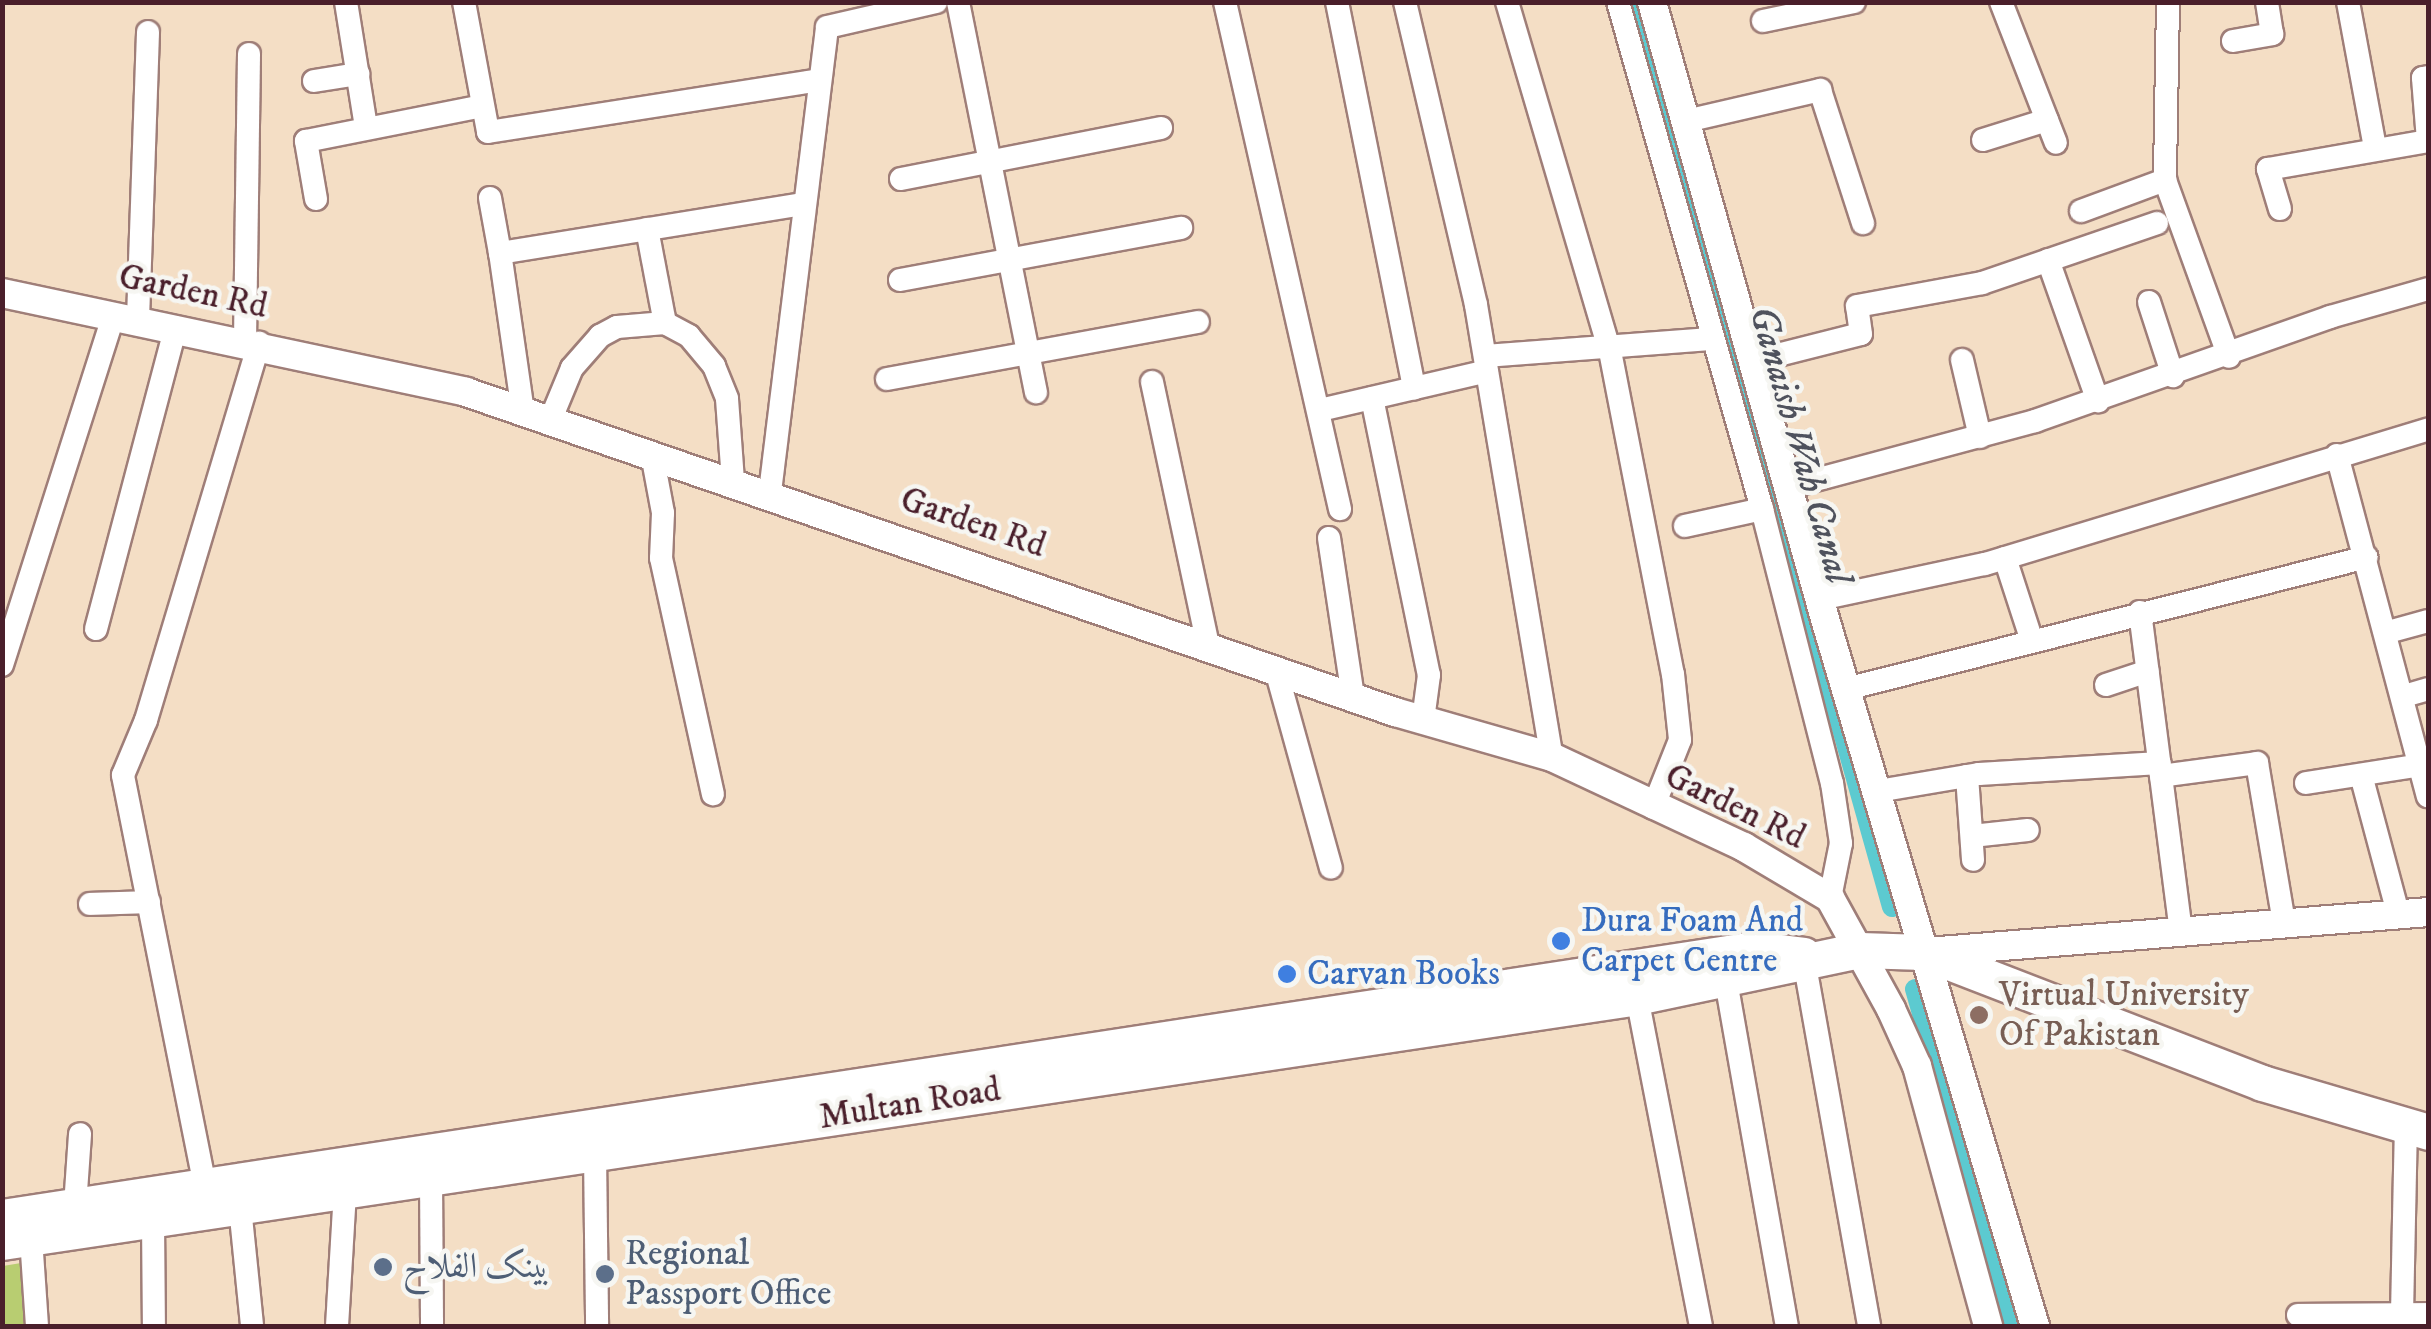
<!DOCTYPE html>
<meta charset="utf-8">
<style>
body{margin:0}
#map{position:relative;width:2431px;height:1329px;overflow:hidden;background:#f4dec5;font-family:"IM FELL DW Pica",Amiri,serif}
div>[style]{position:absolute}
.green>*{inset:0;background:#b8cd71}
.canal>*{height:20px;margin:-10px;padding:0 10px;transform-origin:10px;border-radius:10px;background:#5ccad0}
.roads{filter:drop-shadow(2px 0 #9f7e78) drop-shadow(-2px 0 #9f7e78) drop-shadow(0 2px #9f7e78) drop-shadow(0 -2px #9f7e78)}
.minor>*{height:22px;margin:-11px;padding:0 11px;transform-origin:11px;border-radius:11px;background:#fff}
.tertiary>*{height:28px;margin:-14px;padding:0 14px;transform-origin:14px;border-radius:14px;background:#fff}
.primary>*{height:35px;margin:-17.5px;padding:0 17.5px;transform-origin:17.5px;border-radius:17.5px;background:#fff}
.dots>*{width:28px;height:28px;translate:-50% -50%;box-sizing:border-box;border:5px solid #f6f6f2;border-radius:50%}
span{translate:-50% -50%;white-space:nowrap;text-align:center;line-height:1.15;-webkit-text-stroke:9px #f6f6f2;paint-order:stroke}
.street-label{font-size:35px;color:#4a1f2b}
.shop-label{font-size:35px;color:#366cbe}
.left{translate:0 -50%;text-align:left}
.education-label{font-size:35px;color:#785e54}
.service-label{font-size:35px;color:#4e5e75}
.water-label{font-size:38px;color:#4f525d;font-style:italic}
.frame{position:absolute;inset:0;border:5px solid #4a1f2b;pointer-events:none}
</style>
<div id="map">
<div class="green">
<i style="clip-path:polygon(27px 1262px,31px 1326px,3px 1326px,3px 1266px)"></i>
</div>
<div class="canal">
<i style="left:1638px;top:2px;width:940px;rotate:74.32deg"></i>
<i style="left:1915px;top:989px;width:350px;rotate:74.1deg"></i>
</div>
<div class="roads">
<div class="minor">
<i style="left:346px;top:2px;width:127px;rotate:80.9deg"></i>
<i style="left:464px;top:2px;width:132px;rotate:79.5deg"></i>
<i style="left:488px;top:132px;width:336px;rotate:-8.9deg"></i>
<i style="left:958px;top:2px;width:398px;rotate:78.7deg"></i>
<i style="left:1225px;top:2px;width:520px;rotate:77.22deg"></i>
<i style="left:1337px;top:2px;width:394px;rotate:78.7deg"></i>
<i style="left:1405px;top:2px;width:311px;rotate:76.8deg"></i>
<i style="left:1476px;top:305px;width:458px;rotate:80.5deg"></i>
<i style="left:1507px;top:2px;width:364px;rotate:73.6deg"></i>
<i style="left:1610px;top:351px;width:329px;rotate:79deg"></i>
<i style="left:1673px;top:674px;width:66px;rotate:83.9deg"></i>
<i style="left:1680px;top:740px;width:73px;rotate:111.7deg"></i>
<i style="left:1618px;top:2px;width:527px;rotate:74.14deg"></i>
<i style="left:1762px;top:509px;width:283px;rotate:75.7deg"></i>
<i style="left:1832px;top:783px;width:61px;rotate:81.5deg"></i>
<i style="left:1841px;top:843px;width:56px;rotate:101.3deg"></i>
<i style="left:2001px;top:2px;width:151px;rotate:68.7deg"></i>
<i style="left:2168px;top:2px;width:178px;rotate:91deg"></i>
<i style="left:2165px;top:180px;width:188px;rotate:70.1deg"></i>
<i style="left:2348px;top:2px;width:148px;rotate:79.5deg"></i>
<i style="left:1763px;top:21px;width:93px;rotate:-11.8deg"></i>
<i style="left:2233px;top:41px;width:40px;rotate:-10deg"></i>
<i style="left:2272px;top:34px;width:32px;rotate:-99deg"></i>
<i style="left:2428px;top:77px;width:5px;rotate:169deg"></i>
<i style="left:2423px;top:78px;width:62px;rotate:85.4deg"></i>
<i style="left:314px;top:81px;width:45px;rotate:-9deg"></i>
<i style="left:1686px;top:121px;width:138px;rotate:-13deg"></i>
<i style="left:1820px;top:90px;width:140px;rotate:72.1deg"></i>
<i style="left:1983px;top:140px;width:67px;rotate:-17.4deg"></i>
<i style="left:901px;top:179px;width:265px;rotate:-11.1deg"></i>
<i style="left:490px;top:198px;width:56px;rotate:79.7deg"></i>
<i style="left:316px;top:199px;width:59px;rotate:-99.8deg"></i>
<i style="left:306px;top:141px;width:180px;rotate:-11.2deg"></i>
<i style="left:2280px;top:209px;width:42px;rotate:-106.7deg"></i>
<i style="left:2268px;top:169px;width:162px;rotate:-9.9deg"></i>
<i style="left:2081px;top:211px;width:90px;rotate:-20.3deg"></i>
<i style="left:647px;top:229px;width:96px;rotate:79.2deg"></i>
<i style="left:2048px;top:260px;width:150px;rotate:70.5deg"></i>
<i style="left:900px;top:280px;width:286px;rotate:-10.5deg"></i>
<i style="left:2149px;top:302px;width:78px;rotate:72deg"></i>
<i style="left:138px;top:319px;width:287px;rotate:-88deg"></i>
<i style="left:245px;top:341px;width:287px;rotate:-89.2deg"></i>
<i style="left:1485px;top:356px;width:226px;rotate:-4.3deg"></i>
<i style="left:1962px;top:360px;width:79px;rotate:76.8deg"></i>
<i style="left:1754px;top:361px;width:110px;rotate:-14.2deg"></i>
<i style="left:1861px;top:334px;width:28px;rotate:-98deg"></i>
<i style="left:1857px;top:306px;width:127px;rotate:-10.4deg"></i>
<i style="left:1982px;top:283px;width:185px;rotate:-18.9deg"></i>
<i style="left:887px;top:379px;width:316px;rotate:-10.4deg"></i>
<i style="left:1152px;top:382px;width:270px;rotate:78deg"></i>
<i style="left:1372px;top:398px;width:283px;rotate:78.4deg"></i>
<i style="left:1429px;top:675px;width:45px;rotate:97.6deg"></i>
<i style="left:1320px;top:410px;width:171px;rotate:-13.1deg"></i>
<i style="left:523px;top:412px;width:161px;rotate:-98.2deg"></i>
<i style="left:500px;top:253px;width:306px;rotate:-9.2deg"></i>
<i style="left:550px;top:421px;width:57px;rotate:-67.5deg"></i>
<i style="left:572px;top:368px;width:43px;rotate:-48.8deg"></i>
<i style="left:600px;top:336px;width:19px;rotate:-28deg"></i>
<i style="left:617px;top:327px;width:48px;rotate:-4.8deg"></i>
<i style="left:665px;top:323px;width:27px;rotate:28deg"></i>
<i style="left:689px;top:336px;width:39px;rotate:50deg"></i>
<i style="left:714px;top:366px;width:35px;rotate:68deg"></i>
<i style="left:727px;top:399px;width:81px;rotate:85.8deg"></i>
<i style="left:652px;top:454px;width:60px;rotate:79.4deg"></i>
<i style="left:663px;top:513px;width:45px;rotate:92.5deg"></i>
<i style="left:661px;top:558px;width:242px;rotate:77.6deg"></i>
<i style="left:2337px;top:455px;width:353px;rotate:75.1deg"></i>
<i style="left:1789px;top:487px;width:255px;rotate:-15deg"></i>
<i style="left:2035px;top:421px;width:313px;rotate:-19.4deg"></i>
<i style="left:2330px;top:317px;width:102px;rotate:-15.9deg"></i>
<i style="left:770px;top:492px;width:468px;rotate:-83deg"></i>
<i style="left:827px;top:27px;width:112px;rotate:-12.9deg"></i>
<i style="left:1685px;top:526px;width:79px;rotate:-12.4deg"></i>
<i style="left:1329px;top:538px;width:161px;rotate:81.4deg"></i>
<i style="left:2005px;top:558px;width:84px;rotate:72deg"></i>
<i style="left:1820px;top:599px;width:169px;rotate:-12deg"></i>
<i style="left:1985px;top:564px;width:463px;rotate:-16.9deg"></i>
<i style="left:2140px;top:612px;width:323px;rotate:82.7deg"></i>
<i style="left:96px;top:629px;width:312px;rotate:-75.2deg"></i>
<i style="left:2388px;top:632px;width:41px;rotate:-15.4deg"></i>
<i style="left:2px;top:665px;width:368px;rotate:-72.3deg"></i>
<i style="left:1276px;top:670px;width:205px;rotate:74.5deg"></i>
<i style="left:2106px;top:685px;width:44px;rotate:-18.4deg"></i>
<i style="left:1846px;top:689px;width:537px;rotate:-14.22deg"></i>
<i style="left:2404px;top:696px;width:25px;rotate:-16deg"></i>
<i style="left:2361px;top:775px;width:147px;rotate:75deg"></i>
<i style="left:1967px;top:776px;width:84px;rotate:85.9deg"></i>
<i style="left:2161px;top:776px;width:97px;rotate:-7.7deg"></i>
<i style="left:2257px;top:763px;width:162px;rotate:80.4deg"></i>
<i style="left:2306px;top:783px;width:116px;rotate:-8.9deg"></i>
<i style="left:1878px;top:791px;width:102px;rotate:-9.6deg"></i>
<i style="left:1979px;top:774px;width:181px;rotate:-3.5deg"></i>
<i style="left:1972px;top:836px;width:56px;rotate:-6.1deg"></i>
<i style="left:90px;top:904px;width:59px;rotate:-1.9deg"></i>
<i style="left:1804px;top:960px;width:372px;rotate:79.9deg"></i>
<i style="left:1726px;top:981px;width:350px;rotate:80deg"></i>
<i style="left:1637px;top:997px;width:335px;rotate:79deg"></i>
<i style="left:595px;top:1153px;width:173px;rotate:89.3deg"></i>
<i style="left:431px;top:1178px;width:148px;rotate:89.6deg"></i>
<i style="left:205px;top:1186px;width:419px;rotate:-101.3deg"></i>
<i style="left:123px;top:775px;width:60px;rotate:-67.3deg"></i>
<i style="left:146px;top:720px;width:394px;rotate:-73.3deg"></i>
<i style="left:75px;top:1206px;width:72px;rotate:-86deg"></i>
<i style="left:240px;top:1207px;width:120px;rotate:84.2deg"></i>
<i style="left:153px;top:1220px;width:106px;rotate:89.5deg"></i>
<i style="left:31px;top:1238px;width:88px;rotate:86.1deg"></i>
<i style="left:2402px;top:1314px;width:188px;rotate:-88.8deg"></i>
<i style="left:2298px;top:1315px;width:130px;rotate:-0.4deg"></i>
<i style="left:337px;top:1326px;width:135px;rotate:-86.6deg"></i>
</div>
<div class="tertiary">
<i style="left:1652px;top:2px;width:641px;rotate:74.34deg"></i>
<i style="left:1825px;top:619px;width:738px;rotate:73.46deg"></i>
<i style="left:2px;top:293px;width:474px;rotate:12deg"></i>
<i style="left:466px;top:392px;width:983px;rotate:19.01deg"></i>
<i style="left:1395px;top:712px;width:163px;rotate:16deg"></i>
<i style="left:1552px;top:757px;width:212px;rotate:25.1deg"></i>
<i style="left:1744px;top:847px;width:100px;rotate:30.7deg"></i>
<i style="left:1830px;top:898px;width:127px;rotate:61.2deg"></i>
<i style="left:1891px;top:1009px;width:63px;rotate:65.5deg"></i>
<i style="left:1917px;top:1066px;width:270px;rotate:74.7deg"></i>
<i style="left:1927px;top:952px;width:503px;rotate:-4.56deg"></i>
</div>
<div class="primary">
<i style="left:2px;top:1217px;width:1772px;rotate:-8.7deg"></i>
<i style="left:1754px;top:949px;width:50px;rotate:6.8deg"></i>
<i style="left:2px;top:1242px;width:1653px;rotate:-8.52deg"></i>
<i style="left:1637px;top:997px;width:228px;rotate:-11.9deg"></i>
<i style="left:1860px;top:950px;width:63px;rotate:1.8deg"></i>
<i style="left:1923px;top:952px;width:363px;rotate:21.1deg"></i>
<i style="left:2262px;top:1083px;width:173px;rotate:16.4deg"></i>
</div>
</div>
<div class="dots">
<i style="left:1561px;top:941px;background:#3f7fe0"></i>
<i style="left:1287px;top:974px;background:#3f7fe0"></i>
<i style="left:1979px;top:1015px;background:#8d6e63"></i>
<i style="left:383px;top:1267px;background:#5c6f8a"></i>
<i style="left:605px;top:1274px;background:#5c6f8a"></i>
</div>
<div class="street-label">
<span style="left:193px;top:292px;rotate:12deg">Garden Rd</span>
<span style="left:973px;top:523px;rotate:19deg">Garden Rd</span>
<span style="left:1735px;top:807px;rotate:26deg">Garden Rd</span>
<span style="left:910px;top:1104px;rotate:-9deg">Multan Road</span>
</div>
<div class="shop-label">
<span class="left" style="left:1581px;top:941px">Dura Foam And<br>Carpet Centre</span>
<span class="left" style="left:1307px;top:974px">Carvan Books</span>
</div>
<div class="education-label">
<span class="left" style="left:1999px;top:1015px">Virtual University<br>Of Pakistan</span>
</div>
<div class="service-label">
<span class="left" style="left:625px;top:1274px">Regional<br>Passport Office</span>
<span class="left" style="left:403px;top:1267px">بینک الفلاح</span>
</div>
<div class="water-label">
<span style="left:1799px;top:445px;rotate:74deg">Ganaish Wah Canal</span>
</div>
<div class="frame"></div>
</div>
